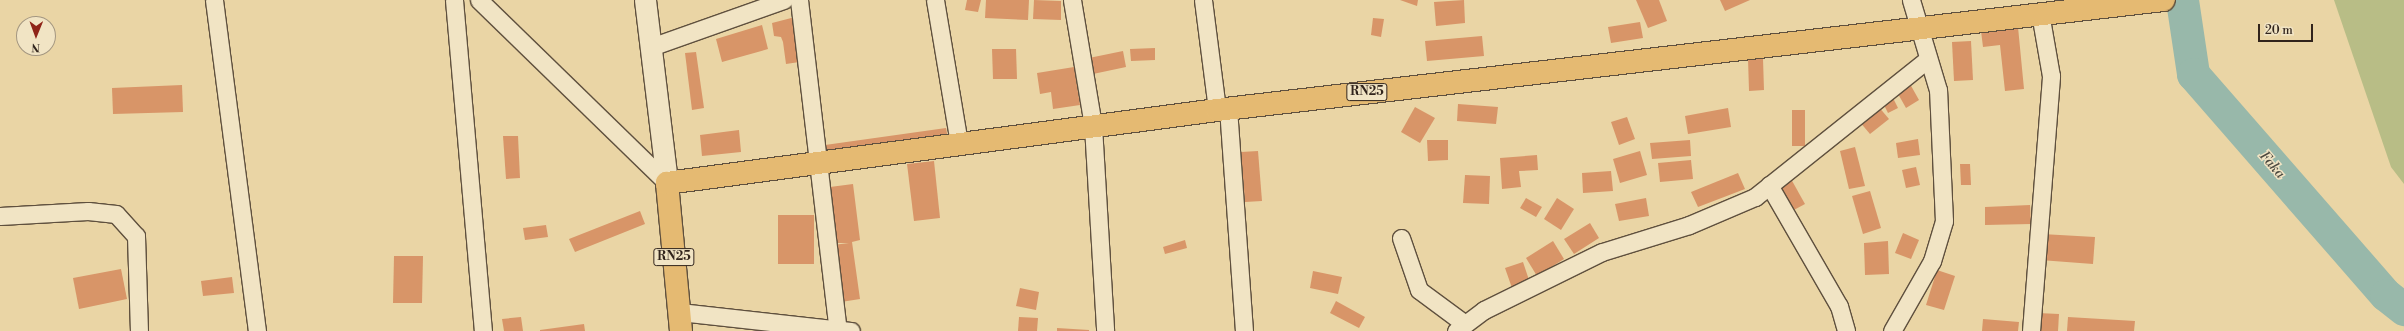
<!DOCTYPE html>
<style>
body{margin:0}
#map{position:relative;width:2404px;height:331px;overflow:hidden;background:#ead5a5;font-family:"Libre Bodoni",serif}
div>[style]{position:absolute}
.green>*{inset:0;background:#b8bd86}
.river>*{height:33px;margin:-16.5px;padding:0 16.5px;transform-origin:16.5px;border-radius:16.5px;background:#98b8aa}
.building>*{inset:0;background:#d89568}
.roads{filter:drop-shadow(1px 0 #5f503e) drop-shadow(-1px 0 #5f503e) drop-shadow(0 1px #5f503e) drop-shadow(0 -1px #5f503e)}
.minor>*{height:17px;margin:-8.5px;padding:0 8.5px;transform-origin:8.5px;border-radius:8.5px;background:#f1e4c4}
.tertiary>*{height:21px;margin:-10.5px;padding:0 10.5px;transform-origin:10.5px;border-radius:10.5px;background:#f1e4c4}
.primary>*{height:22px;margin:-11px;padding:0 11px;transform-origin:11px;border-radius:11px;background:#e5ba72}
span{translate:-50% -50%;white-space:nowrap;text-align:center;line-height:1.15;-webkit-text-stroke:3px #f1e4c4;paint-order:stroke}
.shield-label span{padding:1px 3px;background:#f1e4c4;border:1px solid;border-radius:3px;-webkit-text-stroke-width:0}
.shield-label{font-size:12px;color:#31241c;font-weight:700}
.water-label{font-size:14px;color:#4b4940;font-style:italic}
.north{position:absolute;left:16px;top:16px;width:40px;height:40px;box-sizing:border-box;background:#f1e4c4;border:1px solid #a49781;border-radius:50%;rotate:181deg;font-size:11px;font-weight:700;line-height:16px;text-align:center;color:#31241c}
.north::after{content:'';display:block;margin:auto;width:14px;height:18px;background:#8f2418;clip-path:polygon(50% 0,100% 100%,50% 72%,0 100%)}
.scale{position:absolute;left:2258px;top:24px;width:55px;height:18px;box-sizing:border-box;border:2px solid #31241c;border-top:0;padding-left:5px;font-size:12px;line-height:14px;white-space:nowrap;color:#31241c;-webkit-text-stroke:3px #f1e4c4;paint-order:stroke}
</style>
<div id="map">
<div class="green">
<i style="clip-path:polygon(2334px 0,2404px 0,2404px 184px,2391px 167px)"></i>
</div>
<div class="river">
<i style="left:2182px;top:0;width:75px;rotate:81.5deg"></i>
<i style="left:2193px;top:74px;width:293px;rotate:48.9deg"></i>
<i style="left:2386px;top:295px;width:23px;rotate:38deg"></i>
</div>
<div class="building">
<i style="clip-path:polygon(967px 0,981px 0,978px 12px,965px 10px)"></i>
<i style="clip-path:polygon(986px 0,1029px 0,1028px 20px,985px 18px)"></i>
<i style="clip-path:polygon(1034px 0,1061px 1px,1061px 20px,1033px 19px)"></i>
<i style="clip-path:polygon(1400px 0,1418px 0,1417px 6px)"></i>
<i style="clip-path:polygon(1464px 0,1465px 23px,1436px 26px,1434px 2px)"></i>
<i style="clip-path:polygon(1636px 0,1659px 0,1667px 21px,1648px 28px)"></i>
<i style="clip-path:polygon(1720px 0,1750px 0,1725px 11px)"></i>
<i style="clip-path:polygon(799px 16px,806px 61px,786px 64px,783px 42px,781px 37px,774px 36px,772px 23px)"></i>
<i style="clip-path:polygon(1373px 18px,1384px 19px,1381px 37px,1371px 35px)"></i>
<i style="clip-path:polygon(1640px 22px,1643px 38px,1611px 43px,1608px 27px)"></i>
<i style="clip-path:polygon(762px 25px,768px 49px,722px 62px,716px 39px)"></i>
<i style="clip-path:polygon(2018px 27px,2024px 89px,2005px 91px,2000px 45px,1983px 47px,1981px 31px)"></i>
<i style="clip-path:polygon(1482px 36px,1484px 56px,1427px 61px,1425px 41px)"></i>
<i style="clip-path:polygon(1971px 41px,1973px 80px,1954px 81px,1952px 42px)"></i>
<i style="clip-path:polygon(1155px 48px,1155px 60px,1131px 61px,1130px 49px)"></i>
<i style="clip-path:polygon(992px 49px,1016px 49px,1017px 79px,993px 79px)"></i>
<i style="clip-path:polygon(1123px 51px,1126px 67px,1093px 74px,1089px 58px)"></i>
<i style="clip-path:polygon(696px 52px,704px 108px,692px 110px,685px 53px)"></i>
<i style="clip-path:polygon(1748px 59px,1763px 59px,1764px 90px,1749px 91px)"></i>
<i style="clip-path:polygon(1074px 67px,1080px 105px,1053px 109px,1051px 92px,1040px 94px,1037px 73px)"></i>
<i style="clip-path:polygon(1910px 84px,1919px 100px,1906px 108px,1897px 92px)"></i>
<i style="clip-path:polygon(182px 85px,183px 112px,113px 114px,112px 88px)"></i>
<i style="clip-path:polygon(1891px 94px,1898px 108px,1888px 113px,1881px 99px)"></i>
<i style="clip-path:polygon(1458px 104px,1498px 107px,1496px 124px,1457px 121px)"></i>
<i style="clip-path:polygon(1878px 106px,1889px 119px,1870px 134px,1859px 121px)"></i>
<i style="clip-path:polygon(1415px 107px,1435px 118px,1420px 143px,1401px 132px)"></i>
<i style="clip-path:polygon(1728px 108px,1731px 127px,1688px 134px,1685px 116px)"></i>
<i style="clip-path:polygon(1792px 110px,1805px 110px,1805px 146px,1792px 146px)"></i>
<i style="clip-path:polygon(1627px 117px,1635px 139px,1619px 145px,1611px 122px)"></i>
<i style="clip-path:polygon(946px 128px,948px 139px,827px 155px,825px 145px)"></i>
<i style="clip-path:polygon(739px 130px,741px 152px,702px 156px,700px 135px)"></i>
<i style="clip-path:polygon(503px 136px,518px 136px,520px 178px,506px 179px)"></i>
<i style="clip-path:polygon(1918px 139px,1920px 155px,1898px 158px,1896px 143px)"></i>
<i style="clip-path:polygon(1427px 140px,1448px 140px,1448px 160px,1428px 161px)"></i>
<i style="clip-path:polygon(1690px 140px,1691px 156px,1652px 159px,1650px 143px)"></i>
<i style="clip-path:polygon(1855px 147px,1865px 186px,1849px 189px,1840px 151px)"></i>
<i style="clip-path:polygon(1258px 151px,1262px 201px,1245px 202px,1241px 152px)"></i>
<i style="clip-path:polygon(1640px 151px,1647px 175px,1620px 183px,1613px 159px)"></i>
<i style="clip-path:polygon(1537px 155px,1538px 170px,1519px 171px,1521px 187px,1502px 189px,1500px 158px)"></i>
<i style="clip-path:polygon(1691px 160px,1693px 179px,1660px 182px,1658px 163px)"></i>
<i style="clip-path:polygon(934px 161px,940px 218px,914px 221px,907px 164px)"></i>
<i style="clip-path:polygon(1960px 164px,1970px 164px,1971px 185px,1961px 185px)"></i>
<i style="clip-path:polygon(1916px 167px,1920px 185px,1906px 188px,1902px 170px)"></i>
<i style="clip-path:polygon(1611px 171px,1613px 191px,1583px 193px,1582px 173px)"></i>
<i style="clip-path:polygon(1738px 173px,1745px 189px,1698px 207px,1691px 192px)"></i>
<i style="clip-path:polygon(1465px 175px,1490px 176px,1489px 204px,1463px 203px)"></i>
<i style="clip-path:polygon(1791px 179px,1805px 204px,1792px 211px,1778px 186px)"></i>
<i style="clip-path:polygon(853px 184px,860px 240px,852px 242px,860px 299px,841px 302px,833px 245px,849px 243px,837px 243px,830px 187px)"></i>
<i style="clip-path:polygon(1870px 191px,1881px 228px,1863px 234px,1852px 196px)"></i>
<i style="clip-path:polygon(1526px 198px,1542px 207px,1536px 217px,1520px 208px)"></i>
<i style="clip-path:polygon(1557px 198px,1574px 209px,1561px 230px,1544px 219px)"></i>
<i style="clip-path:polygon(1646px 198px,1649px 216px,1619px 221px,1615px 204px)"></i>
<i style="clip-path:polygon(2030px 205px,2031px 224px,1985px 225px,1985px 207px)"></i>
<i style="clip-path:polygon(640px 211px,645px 224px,575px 252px,569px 239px)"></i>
<i style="clip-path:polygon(778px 215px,814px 215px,814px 264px,778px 264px)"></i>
<i style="clip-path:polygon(1590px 223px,1599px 238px,1574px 254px,1564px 239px)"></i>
<i style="clip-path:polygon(546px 225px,548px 237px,525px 240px,523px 228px)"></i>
<i style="clip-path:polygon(1903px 233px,1919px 240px,1911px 259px,1895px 253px)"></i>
<i style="clip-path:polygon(2042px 234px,2095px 237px,2093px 264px,2040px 260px)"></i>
<i style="clip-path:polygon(1185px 240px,1187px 248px,1165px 254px,1163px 247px)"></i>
<i style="clip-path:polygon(1553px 241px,1564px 259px,1537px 276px,1526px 258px)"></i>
<i style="clip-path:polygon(1888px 241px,1889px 274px,1865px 275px,1864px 243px)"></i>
<i style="clip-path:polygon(394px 256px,423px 256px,422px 303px,393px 303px)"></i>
<i style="clip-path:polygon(1523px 262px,1530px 283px,1512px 288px,1505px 268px)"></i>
<i style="clip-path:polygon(121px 269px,127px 299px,79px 309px,73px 278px)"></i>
<i style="clip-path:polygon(1937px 270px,1955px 276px,1944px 310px,1926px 305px)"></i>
<i style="clip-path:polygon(1313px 271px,1342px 277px,1338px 294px,1310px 288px)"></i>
<i style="clip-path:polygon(232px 277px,234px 293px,203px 296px,201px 281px)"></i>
<i style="clip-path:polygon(1020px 288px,1039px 292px,1036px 310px,1016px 306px)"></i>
<i style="clip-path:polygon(1336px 301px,1365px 317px,1359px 328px,1330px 313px)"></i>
<i style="clip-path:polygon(2038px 313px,2059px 314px,2058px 331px,2037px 331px)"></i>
<i style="clip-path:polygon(521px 317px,523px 331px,504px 331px,502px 319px)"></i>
<i style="clip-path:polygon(1019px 317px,1038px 318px,1037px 331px,1018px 331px)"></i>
<i style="clip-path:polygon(2068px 317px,2135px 321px,2134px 331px,2067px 331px)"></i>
<i style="clip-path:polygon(1983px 319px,2019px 322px,2018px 331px,1982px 331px)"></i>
<i style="clip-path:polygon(584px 324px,585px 331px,540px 331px,540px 330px)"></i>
<i style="clip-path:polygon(1057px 328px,1089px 330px,1089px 331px,1057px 331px)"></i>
</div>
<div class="roads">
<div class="minor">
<i style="left:214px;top:0;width:334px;rotate:82.6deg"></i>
<i style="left:454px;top:0;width:332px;rotate:85deg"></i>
<i style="left:479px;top:0;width:262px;rotate:44.2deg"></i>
<i style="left:799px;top:0;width:333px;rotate:83.3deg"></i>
<i style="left:935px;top:0;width:146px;rotate:80.5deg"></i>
<i style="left:1072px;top:0;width:128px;rotate:80.5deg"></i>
<i style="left:1093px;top:126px;width:205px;rotate:86.6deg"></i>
<i style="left:1203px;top:0;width:111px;rotate:82.7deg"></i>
<i style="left:651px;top:47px;width:141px;rotate:-19.5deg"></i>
<i style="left:1228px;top:108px;width:224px;rotate:85.9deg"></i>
<i style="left:1769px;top:185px;width:140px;rotate:60deg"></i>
<i style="left:1839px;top:306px;width:26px;rotate:74deg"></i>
<i style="left:0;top:216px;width:88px;rotate:-3.3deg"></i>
<i style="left:88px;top:211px;width:28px;rotate:6deg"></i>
<i style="left:116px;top:214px;width:30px;rotate:48deg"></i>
<i style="left:136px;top:236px;width:95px;rotate:88.2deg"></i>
<i style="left:1401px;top:238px;width:55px;rotate:70.9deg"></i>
<i style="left:1419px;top:290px;width:57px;rotate:36.5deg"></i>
<i style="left:679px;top:312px;width:173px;rotate:6.3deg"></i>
<i style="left:1456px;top:331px;width:35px;rotate:-37deg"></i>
<i style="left:1484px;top:310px;width:131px;rotate:-26.2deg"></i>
<i style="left:1602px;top:252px;width:91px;rotate:-17.2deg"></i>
<i style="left:1689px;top:225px;width:72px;rotate:-23deg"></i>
<i style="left:1755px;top:197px;width:221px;rotate:-38.6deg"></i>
<i style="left:1892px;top:331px;width:81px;rotate:-60.3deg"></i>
<i style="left:1932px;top:261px;width:42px;rotate:-73.3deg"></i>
<i style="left:1944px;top:221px;width:131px;rotate:-92.6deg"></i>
<i style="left:1938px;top:90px;width:94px;rotate:-106.7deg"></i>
<i style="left:2031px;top:331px;width:256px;rotate:-85.5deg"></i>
<i style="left:2051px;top:76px;width:64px;rotate:-99.9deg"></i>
</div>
<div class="tertiary">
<i style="left:645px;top:0;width:184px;rotate:83.1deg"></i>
</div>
<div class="primary">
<i style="left:681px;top:331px;width:149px;rotate:-95.4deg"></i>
<i style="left:667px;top:183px;width:555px;rotate:-7.56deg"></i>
<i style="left:1217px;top:110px;width:953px;rotate:-6.63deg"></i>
</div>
</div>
<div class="shield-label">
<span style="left:1367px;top:92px">RN25</span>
<span style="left:674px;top:257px">RN25</span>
</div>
<div class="water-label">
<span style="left:2272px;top:165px;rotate:49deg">Faka</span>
</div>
<div class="north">N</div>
<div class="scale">20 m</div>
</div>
